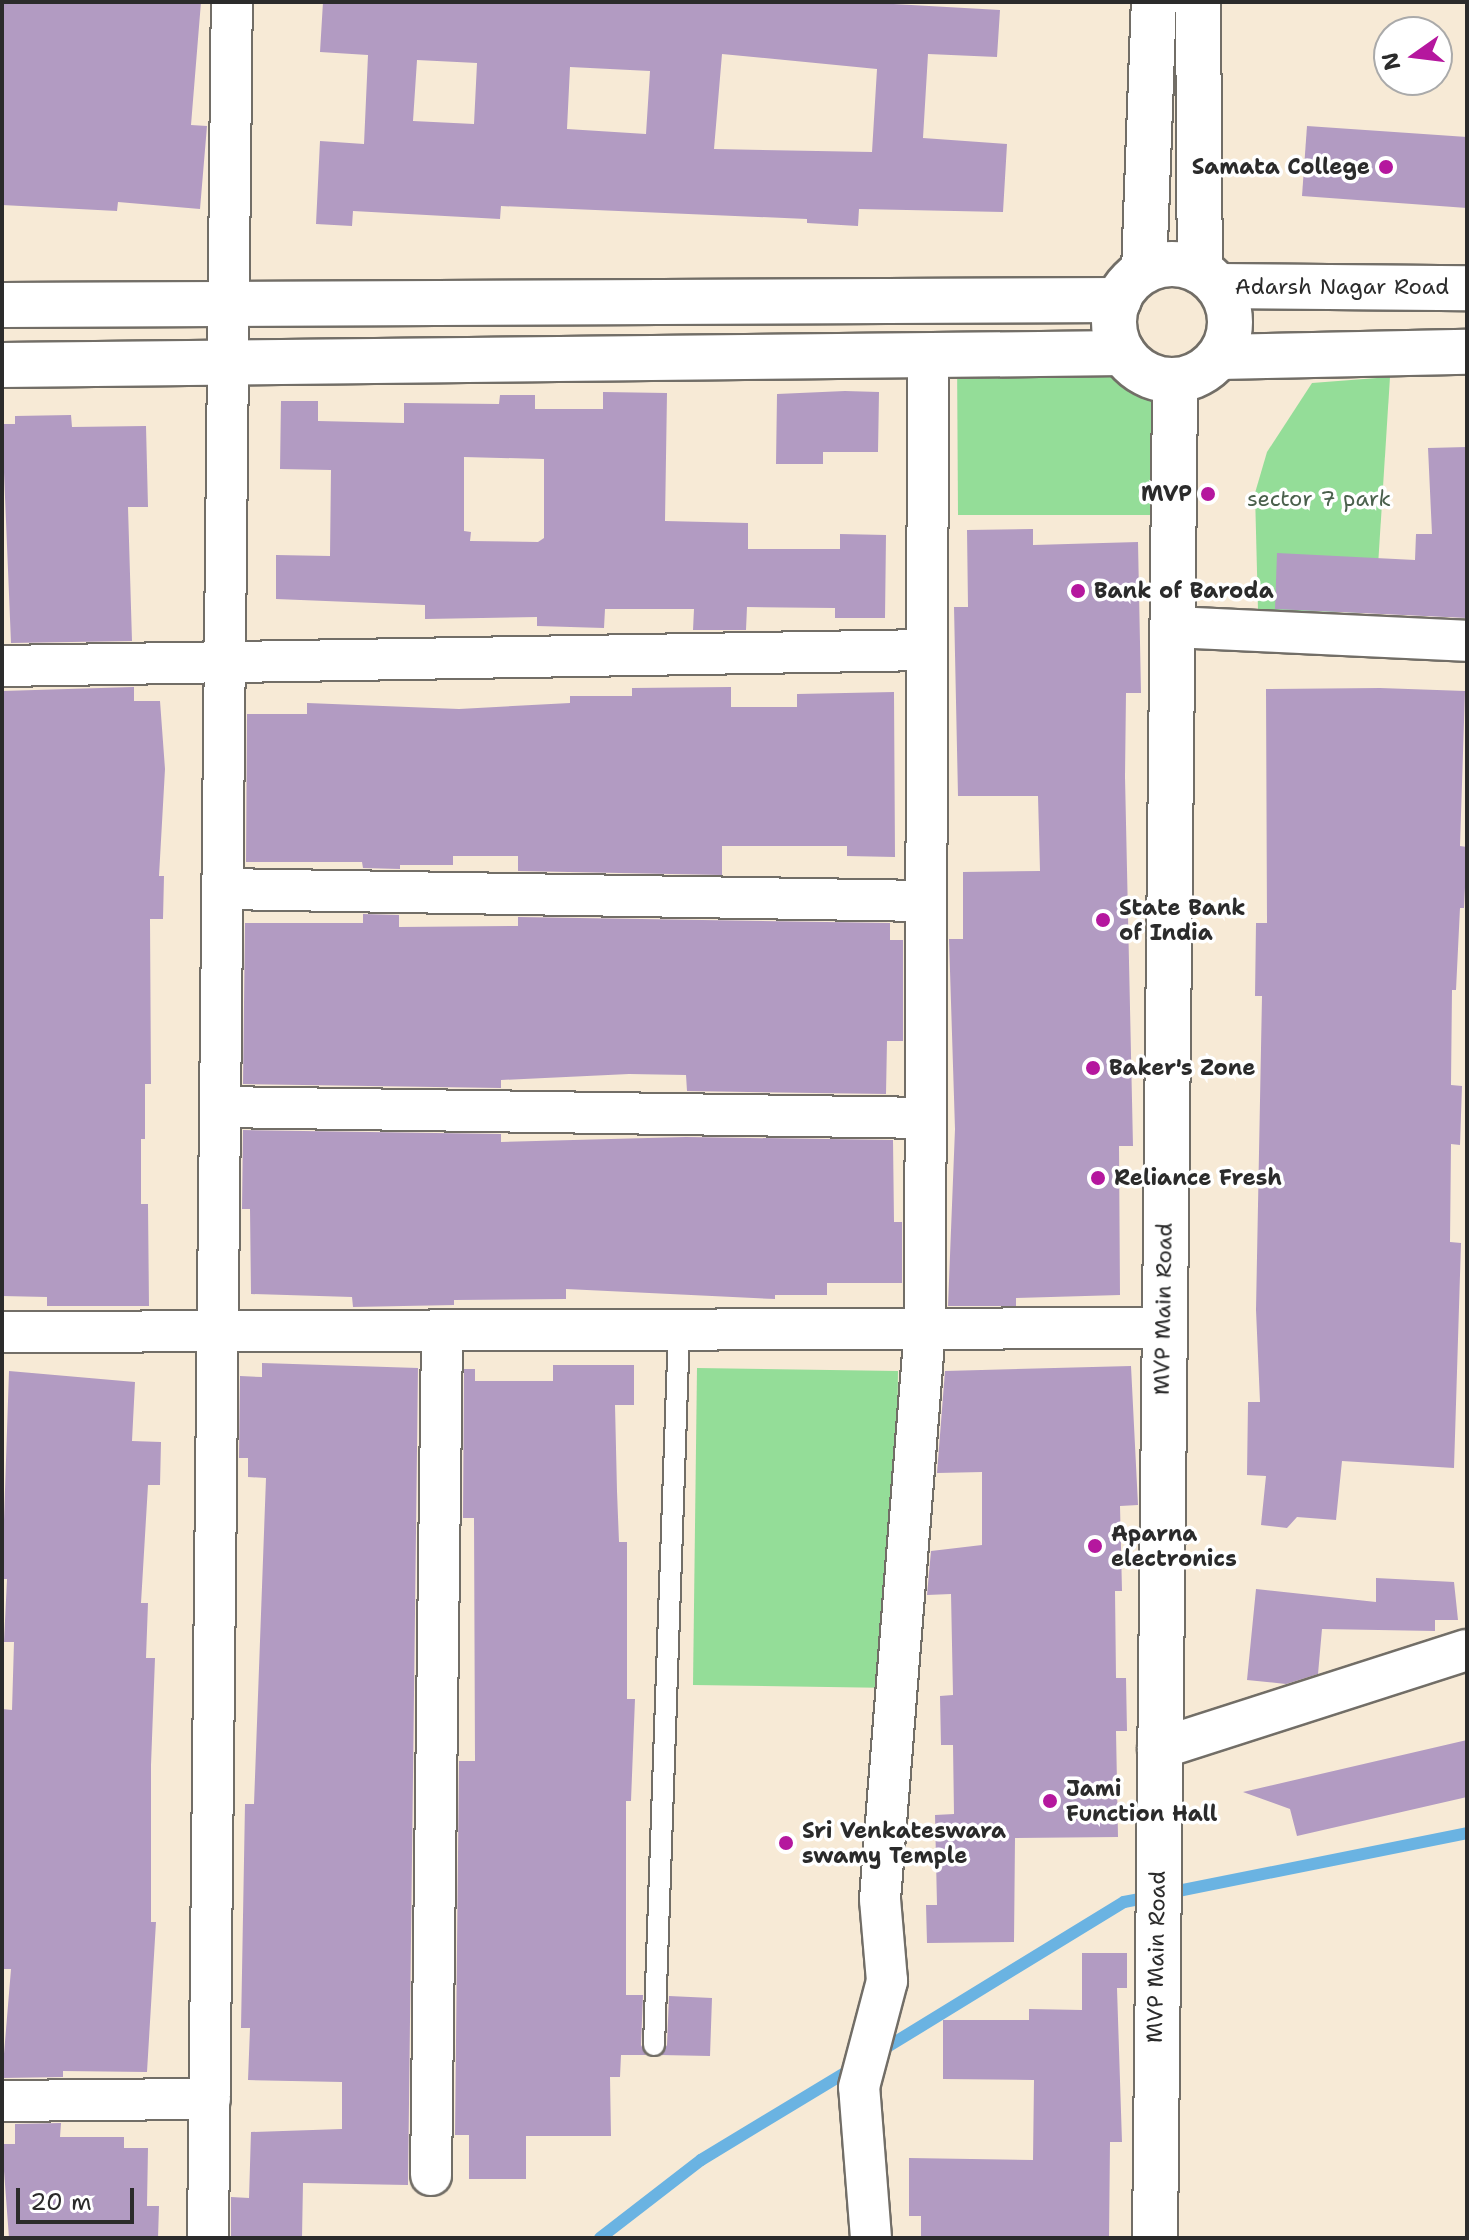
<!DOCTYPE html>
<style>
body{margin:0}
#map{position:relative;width:1469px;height:2240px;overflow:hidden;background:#f7ead6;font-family:"Shantell Sans",sans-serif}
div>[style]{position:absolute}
.green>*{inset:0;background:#94dd98}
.stream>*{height:12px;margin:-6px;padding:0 6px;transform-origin:6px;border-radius:6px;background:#6ab3e2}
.building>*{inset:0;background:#b29bc2}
.roads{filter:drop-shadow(2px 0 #726e67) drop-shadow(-2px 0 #726e67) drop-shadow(0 2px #726e67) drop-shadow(0 -2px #726e67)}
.service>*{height:20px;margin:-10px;padding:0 10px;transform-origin:10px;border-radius:10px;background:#fff}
.minor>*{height:40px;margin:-20px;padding:0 20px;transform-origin:20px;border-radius:20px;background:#fff}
.tertiary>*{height:44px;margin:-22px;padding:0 22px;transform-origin:22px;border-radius:22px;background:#fff}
.tertiary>.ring{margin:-22px;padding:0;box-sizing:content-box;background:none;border:44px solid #fff;border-radius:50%}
.dots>*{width:22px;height:22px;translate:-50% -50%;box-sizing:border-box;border:4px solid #fff;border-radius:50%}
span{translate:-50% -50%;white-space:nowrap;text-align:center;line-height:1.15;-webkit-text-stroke:7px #fff;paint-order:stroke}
.poi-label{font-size:22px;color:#2b2b2b;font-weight:700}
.right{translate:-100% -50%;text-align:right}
.left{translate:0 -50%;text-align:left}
.street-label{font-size:22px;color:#2b2b2b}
.park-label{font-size:22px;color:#4a604c}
.frame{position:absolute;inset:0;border:4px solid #2b2b2b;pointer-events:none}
.north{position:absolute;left:1373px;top:16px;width:80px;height:80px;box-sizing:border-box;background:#fff;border:2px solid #aaa;border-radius:50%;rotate:256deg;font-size:22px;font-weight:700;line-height:32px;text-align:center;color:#2b2b2b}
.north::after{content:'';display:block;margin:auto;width:28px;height:36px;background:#b5179e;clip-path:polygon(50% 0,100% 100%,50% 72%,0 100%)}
.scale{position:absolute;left:16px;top:2188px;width:118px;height:36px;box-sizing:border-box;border:4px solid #2b2b2b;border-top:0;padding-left:10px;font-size:24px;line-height:28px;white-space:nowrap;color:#2b2b2b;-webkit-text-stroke:6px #fff;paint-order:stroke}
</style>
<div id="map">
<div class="green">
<i style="clip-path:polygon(1151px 353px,1152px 515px,958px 515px,957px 354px)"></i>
<i style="clip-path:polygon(1390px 377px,1375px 613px,1258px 610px,1255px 493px,1267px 452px,1312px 383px)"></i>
<i style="clip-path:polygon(697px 1368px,898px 1371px,894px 1688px,693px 1685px)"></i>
</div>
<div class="stream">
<i style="left:1168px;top:1893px;width:305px;rotate:-11.3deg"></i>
<i style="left:879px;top:2052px;width:287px;rotate:-31.5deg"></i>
<i style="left:1124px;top:1902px;width:26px;rotate:-11deg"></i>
<i style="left:600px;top:2238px;width:128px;rotate:-37.7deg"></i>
<i style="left:701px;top:2160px;width:178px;rotate:-31.2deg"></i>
</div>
<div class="building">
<i style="clip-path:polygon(2px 2px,201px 2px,191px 125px,207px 126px,200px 209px,118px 202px,117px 211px,2px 205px)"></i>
<i style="clip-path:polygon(evenodd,323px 2px,858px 2px,1000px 10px,997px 57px,928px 54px,923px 138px,1007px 144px,1003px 212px,859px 209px,858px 226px,807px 223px,807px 219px,501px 206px,500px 219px,353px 211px,352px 226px,316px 224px,320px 141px,364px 144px,368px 55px,320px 52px,323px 2px,722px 54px,877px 69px,872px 152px,714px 149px,722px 54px,323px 2px,417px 60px,477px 63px,474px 124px,413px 121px,417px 60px,323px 2px,570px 67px,650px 71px,646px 134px,567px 129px,570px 67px)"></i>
<i style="clip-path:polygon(1307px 126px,1467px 137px,1467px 208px,1302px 196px)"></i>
<i style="clip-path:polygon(845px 391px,879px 392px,878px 452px,823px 452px,823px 464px,776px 464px,777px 394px)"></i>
<i style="clip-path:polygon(evenodd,603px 392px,667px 393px,665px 521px,748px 523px,748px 549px,840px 549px,840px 534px,886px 535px,885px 618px,835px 618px,835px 608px,747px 607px,746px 630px,693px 630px,694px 609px,605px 609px,604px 628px,537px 626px,537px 617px,425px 619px,425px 605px,276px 599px,276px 555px,330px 556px,331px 470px,280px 469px,281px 401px,318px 401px,318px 421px,404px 423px,404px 403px,499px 404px,500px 395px,535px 395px,535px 409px,603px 409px,603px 392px,464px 457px,544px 459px,544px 538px,538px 542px,470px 541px,471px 532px,464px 531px,464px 457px)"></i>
<i style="clip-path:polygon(71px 415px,72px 427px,146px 426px,148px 507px,128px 507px,132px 641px,11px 643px,2px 424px,15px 424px,15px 416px)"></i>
<i style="clip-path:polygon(1467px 447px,1467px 618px,1275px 609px,1277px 553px,1415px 560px,1416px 534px,1432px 534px,1428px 448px)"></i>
<i style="clip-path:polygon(1033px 529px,1033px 545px,1138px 542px,1141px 693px,1126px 693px,1125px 777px,1133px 1146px,1119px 1146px,1120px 1295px,1016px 1298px,1016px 1306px,948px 1306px,955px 1129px,949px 939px,963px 939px,963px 872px,1040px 871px,1038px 796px,958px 796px,954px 607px,968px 607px,967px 530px)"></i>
<i style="clip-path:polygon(134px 687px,134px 701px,160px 701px,165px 769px,159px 876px,164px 876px,163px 919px,150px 919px,151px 1084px,145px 1084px,145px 1139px,141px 1139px,141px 1204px,148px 1204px,149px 1306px,47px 1306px,47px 1297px,2px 1296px,2px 691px)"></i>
<i style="clip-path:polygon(731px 687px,731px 707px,797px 707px,797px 694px,894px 692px,895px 857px,847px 856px,847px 846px,722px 846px,722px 875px,518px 871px,518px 856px,453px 856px,453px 865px,400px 865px,400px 869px,363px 868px,362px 862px,246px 862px,247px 714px,307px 714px,307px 703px,459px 709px,570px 703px,570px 696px,632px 696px,632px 688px)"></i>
<i style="clip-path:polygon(1380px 688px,1465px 691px,1460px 846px,1467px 847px,1464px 908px,1460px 908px,1456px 990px,1452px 990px,1451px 1085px,1462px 1086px,1460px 1145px,1451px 1144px,1450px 1242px,1461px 1243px,1454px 1468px,1342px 1461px,1336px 1520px,1297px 1517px,1287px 1528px,1261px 1525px,1266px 1476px,1247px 1475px,1248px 1402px,1260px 1402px,1256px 1310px,1262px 996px,1255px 996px,1256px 923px,1267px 923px,1266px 689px)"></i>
<i style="clip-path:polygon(363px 914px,399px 915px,399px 927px,518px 926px,518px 917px,890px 923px,890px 940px,903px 940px,903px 1041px,887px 1041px,886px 1094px,687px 1091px,686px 1075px,629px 1074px,501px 1080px,501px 1088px,243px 1084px,245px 923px,363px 923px)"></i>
<i style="clip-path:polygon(243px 1130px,501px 1134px,501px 1142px,686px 1137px,893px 1140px,894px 1222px,902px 1222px,902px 1283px,827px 1283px,827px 1295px,775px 1295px,775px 1299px,566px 1289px,566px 1299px,454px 1300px,454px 1305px,353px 1307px,352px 1297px,251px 1294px,250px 1209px,242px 1209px)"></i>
<i style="clip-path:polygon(262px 1363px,418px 1368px,408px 2185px,303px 2183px,302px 2238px,231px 2238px,231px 2197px,249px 2198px,251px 2132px,342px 2129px,342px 2082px,248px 2080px,250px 2028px,241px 2028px,245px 1804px,254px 1804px,266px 1478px,248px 1477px,248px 1458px,239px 1458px,240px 1376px,262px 1377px)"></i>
<i style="clip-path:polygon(553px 1365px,634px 1365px,634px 1405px,615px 1405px,617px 1491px,619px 1542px,627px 1542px,627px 1699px,635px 1699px,631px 1801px,626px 1801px,626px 1995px,643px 1995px,641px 2045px,646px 2055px,621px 2055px,620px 2077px,610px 2077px,611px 2136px,526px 2136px,526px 2179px,469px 2179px,469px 2135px,455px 2135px,459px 1761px,475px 1761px,474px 1518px,463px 1518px,464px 1369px,475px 1369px,475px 1381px,553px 1381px)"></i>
<i style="clip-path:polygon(1131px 1366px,1138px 1505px,1120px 1506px,1122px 1591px,1115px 1591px,1116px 1678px,1126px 1678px,1127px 1731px,1116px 1731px,1118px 1837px,1015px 1838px,1014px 1942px,927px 1943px,926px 1905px,937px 1905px,935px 1815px,954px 1814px,953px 1745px,941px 1745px,940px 1696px,953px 1695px,951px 1594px,927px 1595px,931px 1551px,982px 1545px,982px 1472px,937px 1473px,945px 1371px)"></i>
<i style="clip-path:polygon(9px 1371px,135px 1382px,132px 1441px,161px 1442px,160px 1485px,148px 1485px,141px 1603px,148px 1603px,146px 1658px,155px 1658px,151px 1765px,151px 1922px,156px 1922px,147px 2072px,63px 2071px,63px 2077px,2px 2078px,11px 1969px,2px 1969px,2px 1709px,12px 1710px,14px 1642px,4px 1642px,7px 1579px,2px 1579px)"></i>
<i style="clip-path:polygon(1376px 1578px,1454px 1582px,1458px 1620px,1435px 1620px,1435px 1631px,1322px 1629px,1318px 1674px,1286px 1684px,1247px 1680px,1256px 1589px,1376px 1602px)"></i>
<i style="clip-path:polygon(1467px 1740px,1467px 1797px,1297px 1836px,1290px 1809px,1243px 1792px)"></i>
<i style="clip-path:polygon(1082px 1953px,1127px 1953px,1127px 1988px,1117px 1988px,1122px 2142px,1110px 2142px,1109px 2238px,921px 2238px,921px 2216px,909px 2216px,909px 2158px,1033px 2160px,1034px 2080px,943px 2079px,943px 2020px,1029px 2020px,1029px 2009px,1082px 2010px)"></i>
<i style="clip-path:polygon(669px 1996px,712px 1998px,710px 2056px,661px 2055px,667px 2045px)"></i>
<i style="clip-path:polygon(61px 2123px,60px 2137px,124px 2137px,124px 2148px,148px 2148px,147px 2206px,159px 2206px,158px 2238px,9px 2238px,2px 2144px,15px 2144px,15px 2124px)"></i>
</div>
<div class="roads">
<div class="service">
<i style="left:654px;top:2045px;width:715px;rotate:-88deg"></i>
</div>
<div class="minor">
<i style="left:1172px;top:627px;width:295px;rotate:2.7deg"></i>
<i style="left:2px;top:666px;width:924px;rotate:-0.99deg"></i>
<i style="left:223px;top:889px;width:702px;rotate:0.98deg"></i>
<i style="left:220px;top:1107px;width:705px;rotate:0.89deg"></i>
<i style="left:2px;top:1332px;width:1161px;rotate:-0.2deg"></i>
<i style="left:1158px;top:1749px;width:324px;rotate:-17.8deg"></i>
<i style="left:2px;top:2101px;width:208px;rotate:-0.6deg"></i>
<i style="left:431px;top:2175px;width:845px;rotate:-89.25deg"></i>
<i style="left:208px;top:2238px;width:2236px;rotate:-89.39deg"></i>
<i style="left:871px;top:2238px;width:151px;rotate:-94.5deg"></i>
<i style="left:859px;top:2087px;width:110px;rotate:-75.2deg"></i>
<i style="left:887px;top:1981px;width:82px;rotate:-94.9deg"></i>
<i style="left:880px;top:1899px;width:572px;rotate:-85.49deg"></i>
<i style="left:925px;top:1329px;width:971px;rotate:-89.82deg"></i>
</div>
<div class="tertiary">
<i style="left:1198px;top:2px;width:269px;rotate:89.6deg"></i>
<i class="ring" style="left:1114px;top:264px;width:72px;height:72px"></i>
<i style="left:1144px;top:271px;width:269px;rotate:-87.9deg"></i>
<i style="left:1218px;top:286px;width:249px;rotate:0.5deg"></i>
<i style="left:2px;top:305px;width:1117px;rotate:-0.26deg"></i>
<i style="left:1219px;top:357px;width:248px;rotate:-1.2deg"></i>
<i style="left:2px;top:365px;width:1121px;rotate:-0.61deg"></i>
<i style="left:1155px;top:2238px;width:1858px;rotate:-89.38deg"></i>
</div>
</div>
<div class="dots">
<i style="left:1386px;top:167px;background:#b5179e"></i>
<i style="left:1208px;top:494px;background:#b5179e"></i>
<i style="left:1078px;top:591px;background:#b5179e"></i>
<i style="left:1103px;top:920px;background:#b5179e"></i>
<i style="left:1093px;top:1068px;background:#b5179e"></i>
<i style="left:1098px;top:1178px;background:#b5179e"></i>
<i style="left:1095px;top:1546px;background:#b5179e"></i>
<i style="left:1050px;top:1801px;background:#b5179e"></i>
<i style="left:786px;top:1843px;background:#b5179e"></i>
</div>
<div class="poi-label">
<span class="right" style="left:1370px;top:167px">Samata College</span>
<span class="right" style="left:1192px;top:494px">MVP</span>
<span class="left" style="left:1094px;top:591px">Bank of Baroda</span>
<span class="left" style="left:1119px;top:920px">State Bank<br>of India</span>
<span class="left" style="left:1109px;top:1068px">Baker's Zone</span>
<span class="left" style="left:1114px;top:1178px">Reliance Fresh</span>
<span class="left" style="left:1111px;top:1546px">Aparna<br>electronics</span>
<span class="left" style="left:1066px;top:1801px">Jami<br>Function Hall</span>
<span class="left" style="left:802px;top:1843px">Sri Venkateswara<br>swamy Temple</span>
</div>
<div class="street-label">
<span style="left:1342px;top:287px">Adarsh Nagar Road</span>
<span style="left:1163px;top:1309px;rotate:-89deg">MVP Main Road</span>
<span style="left:1156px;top:1957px;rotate:-89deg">MVP Main Road</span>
</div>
<div class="park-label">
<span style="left:1319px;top:499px">sector 7 park</span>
</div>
<div class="frame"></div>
<div class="north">N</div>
<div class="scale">20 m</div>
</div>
